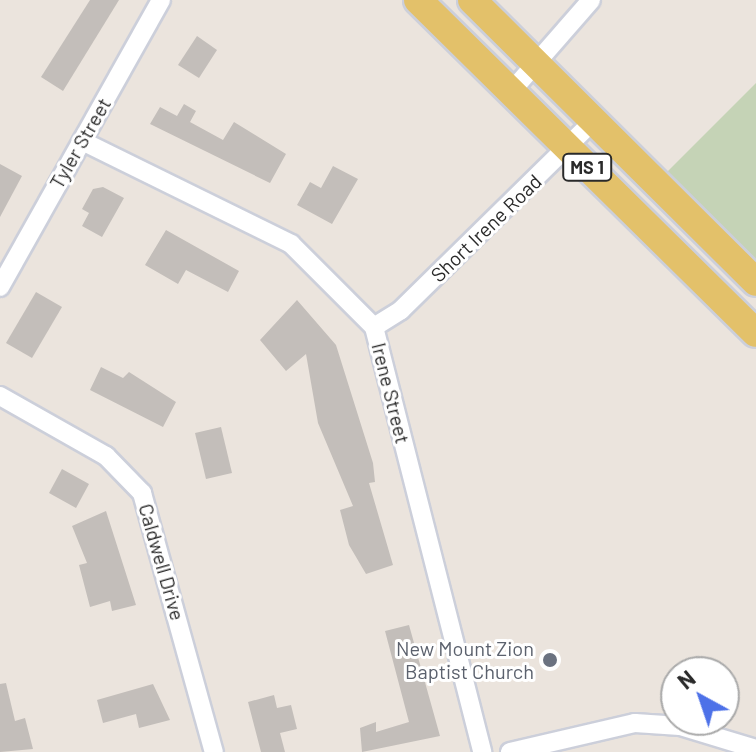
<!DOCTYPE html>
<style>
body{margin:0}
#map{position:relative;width:756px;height:752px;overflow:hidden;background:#ebe4dd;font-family:Barlow,sans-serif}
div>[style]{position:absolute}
.cemetery>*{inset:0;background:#c5d3b6}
.building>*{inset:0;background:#c3beba}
.roads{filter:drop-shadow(2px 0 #cccfda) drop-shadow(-2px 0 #cccfda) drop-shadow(0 2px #cccfda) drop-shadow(0 -2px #cccfda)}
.street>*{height:18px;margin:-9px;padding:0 9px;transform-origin:9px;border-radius:9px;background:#fff}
.primary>*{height:28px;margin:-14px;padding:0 14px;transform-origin:14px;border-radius:14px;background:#e3c16a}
.dots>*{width:22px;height:22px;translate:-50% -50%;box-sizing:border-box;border:4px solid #fff;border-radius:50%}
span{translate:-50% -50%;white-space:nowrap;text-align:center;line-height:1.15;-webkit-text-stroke:6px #fff;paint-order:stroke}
.shield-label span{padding:2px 6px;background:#fff;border:2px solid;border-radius:6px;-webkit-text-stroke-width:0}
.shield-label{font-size:18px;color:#2a2a2a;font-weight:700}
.street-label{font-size:20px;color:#2a2a2a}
.worship-label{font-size:20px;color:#5b616d}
.right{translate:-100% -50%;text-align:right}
.north{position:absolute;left:660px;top:656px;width:80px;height:80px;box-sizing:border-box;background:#fff;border:2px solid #aaa;border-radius:50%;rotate:320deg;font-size:22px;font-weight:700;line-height:32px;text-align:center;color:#2a2a2a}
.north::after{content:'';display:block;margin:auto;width:28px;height:36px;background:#4d71e8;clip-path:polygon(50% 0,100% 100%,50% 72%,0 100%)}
</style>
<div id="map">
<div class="cemetery">
<i style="clip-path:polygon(756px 83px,756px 260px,665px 174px)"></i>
</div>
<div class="building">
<i style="clip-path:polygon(90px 0,119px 0,63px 91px,41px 77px)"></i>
<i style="clip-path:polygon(197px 36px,217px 50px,199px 78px,178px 65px)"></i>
<i style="clip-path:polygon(184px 104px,196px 111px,190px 122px,223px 140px,234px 122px,286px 154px,270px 183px,150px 124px,160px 107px,177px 116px)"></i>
<i style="clip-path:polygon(0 164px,22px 176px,0 217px)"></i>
<i style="clip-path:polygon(333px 166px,358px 179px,332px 224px,297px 205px,310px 182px,321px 188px)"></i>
<i style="clip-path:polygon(103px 187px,124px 198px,102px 237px,82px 226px,89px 213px,82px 209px,93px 189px)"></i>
<i style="clip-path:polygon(166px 230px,239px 271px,228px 292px,186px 270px,178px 284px,145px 265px)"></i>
<i style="clip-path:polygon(36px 292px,62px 307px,32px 358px,6px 343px)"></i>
<i style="clip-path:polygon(297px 300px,336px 345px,373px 463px,375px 482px,369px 483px,393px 565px,366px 574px,349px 545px,340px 510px,353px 506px,318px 423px,306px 354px,286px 371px,260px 340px)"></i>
<i style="clip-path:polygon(101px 367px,123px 378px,129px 372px,176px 402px,163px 427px,90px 390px)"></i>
<i style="clip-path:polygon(221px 427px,232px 473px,206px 479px,195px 433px)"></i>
<i style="clip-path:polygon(62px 469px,89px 484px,76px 508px,49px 493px)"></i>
<i style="clip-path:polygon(106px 511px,136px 605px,112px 611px,110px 601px,90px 607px,79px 565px,87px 563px,72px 526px)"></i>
<i style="clip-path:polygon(409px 625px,440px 736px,362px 752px,360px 728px,376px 722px,376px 732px,409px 722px,385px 631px)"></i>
<i style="clip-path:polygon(6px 683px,15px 721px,25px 718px,33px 749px,0 752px,0 684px)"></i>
<i style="clip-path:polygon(153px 684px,170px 720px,139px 728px,136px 714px,103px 723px,97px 700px)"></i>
<i style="clip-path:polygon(274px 695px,277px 708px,291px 705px,297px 729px,280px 733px,285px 752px,261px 752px,248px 702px)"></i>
</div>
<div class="roads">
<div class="street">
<i style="left:510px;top:93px;width:123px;rotate:-48.9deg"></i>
<i style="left:82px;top:141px;width:233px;rotate:26.2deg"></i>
<i style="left:291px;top:244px;width:117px;rotate:45deg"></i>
<i style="left:374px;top:327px;width:439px;rotate:75.7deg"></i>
<i style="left:0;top:287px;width:329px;rotate:-60.7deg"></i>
<i style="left:374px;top:327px;width:32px;rotate:-32deg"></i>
<i style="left:401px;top:310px;width:269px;rotate:-44.5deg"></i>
<i style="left:0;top:396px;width:122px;rotate:29.5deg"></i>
<i style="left:106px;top:456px;width:52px;rotate:45.8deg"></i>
<i style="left:142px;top:493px;width:269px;rotate:74.5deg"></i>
<i style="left:510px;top:752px;width:128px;rotate:-13.1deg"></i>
<i style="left:635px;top:723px;width:45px;rotate:3.8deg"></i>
<i style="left:680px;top:726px;width:79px;rotate:16.8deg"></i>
</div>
<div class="primary">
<i style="left:418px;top:0;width:474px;rotate:44.6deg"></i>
<i style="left:472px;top:0;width:400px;rotate:44.8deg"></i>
</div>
</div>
<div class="dots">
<i style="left:550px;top:660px;background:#6b7280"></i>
</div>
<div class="shield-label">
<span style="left:587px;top:167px">MS 1</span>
</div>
<div class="street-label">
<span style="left:80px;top:143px;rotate:-60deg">Tyler Street</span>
<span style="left:486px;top:228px;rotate:-44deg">Short Irene Road</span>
<span style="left:391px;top:393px;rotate:76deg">Irene Street</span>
<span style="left:162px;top:562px;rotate:74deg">Caldwell Drive</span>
</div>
<div class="worship-label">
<span class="right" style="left:534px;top:660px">New Mount Zion<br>Baptist Church</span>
</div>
<div class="north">N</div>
</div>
